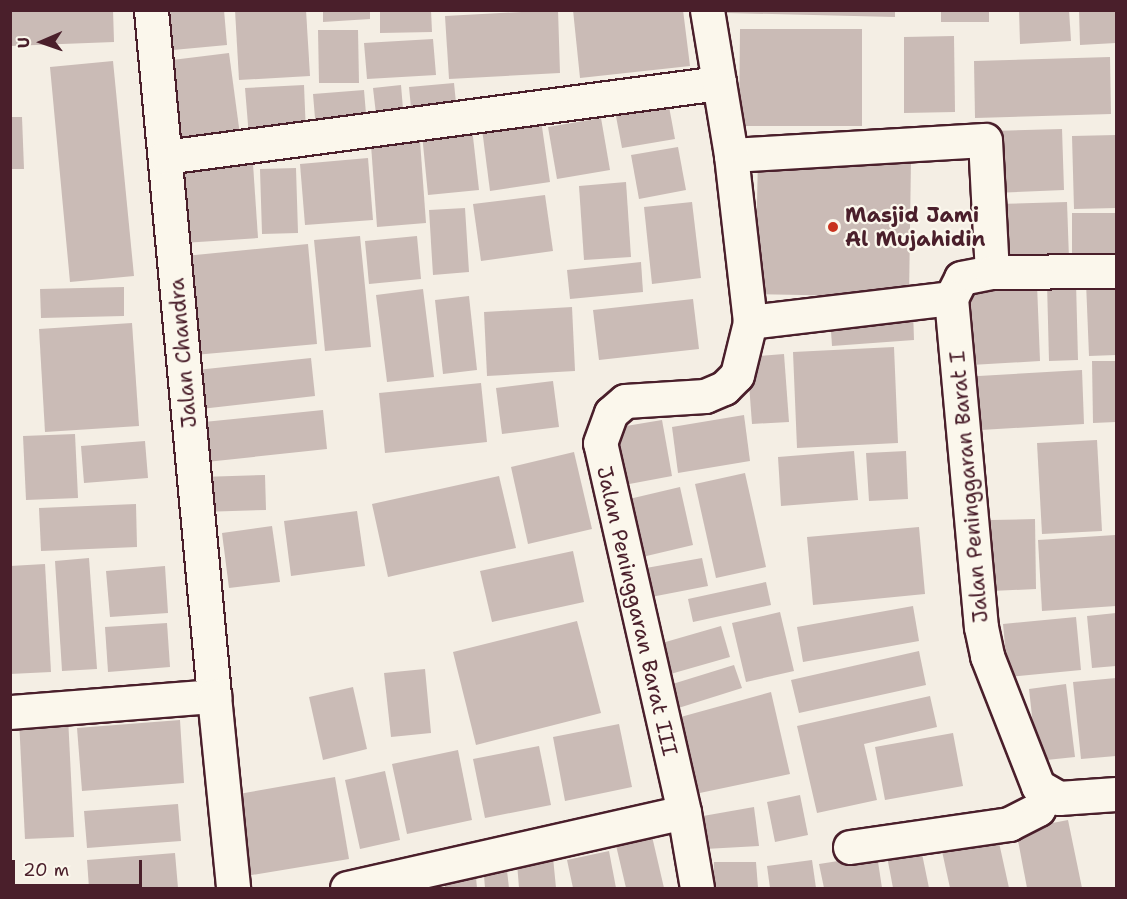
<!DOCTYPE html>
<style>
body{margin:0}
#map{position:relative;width:1127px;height:899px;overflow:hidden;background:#f4eee4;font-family:"Shantell Sans",sans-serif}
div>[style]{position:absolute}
.building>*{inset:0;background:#cabbb6}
.roads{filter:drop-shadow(2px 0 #4a1f2b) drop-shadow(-2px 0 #4a1f2b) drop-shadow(0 2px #4a1f2b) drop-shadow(0 -2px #4a1f2b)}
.minor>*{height:33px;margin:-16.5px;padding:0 16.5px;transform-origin:16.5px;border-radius:16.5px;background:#fbf7ec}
.dots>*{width:16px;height:16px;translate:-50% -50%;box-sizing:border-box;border:3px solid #fbf7ec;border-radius:50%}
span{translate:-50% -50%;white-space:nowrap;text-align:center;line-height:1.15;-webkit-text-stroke:4.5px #fbf7ec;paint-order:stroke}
.poi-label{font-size:21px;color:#4a1f2b;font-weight:700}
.left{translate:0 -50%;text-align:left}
.street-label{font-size:21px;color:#4a1f2b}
.frame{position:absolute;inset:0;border:12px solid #4a1f2b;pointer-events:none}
.north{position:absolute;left:12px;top:12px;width:60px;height:60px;-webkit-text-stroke:4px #fbf7ec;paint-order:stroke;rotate:268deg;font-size:16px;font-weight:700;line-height:24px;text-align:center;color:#4a1f2b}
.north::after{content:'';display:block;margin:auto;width:21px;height:27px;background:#4a1f2b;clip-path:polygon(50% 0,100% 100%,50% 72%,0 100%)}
.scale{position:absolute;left:12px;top:860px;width:130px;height:27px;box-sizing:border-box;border:3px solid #4a1f2b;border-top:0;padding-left:8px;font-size:18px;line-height:21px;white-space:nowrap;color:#4a1f2b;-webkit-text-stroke:4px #fbf7ec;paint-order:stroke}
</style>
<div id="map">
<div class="building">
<i style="clip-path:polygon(10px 10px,113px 10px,114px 42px,10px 46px)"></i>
<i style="clip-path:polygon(170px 10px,224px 10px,227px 45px,173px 50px)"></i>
<i style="clip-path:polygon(235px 10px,306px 10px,310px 76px,239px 80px)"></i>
<i style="clip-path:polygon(323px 10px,370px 10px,370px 19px,323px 22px)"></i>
<i style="clip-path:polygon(380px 10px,431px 10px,432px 32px,380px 33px)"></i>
<i style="clip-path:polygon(558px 10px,560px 73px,449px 79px,445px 16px)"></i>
<i style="clip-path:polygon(573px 10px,683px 10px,690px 66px,580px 78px)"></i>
<i style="clip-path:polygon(727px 10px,895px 10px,895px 17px,727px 13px)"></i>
<i style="clip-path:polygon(941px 10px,989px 10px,989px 22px,941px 22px)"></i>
<i style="clip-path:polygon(1019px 10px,1069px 10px,1071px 41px,1020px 44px)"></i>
<i style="clip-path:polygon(1079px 10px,1116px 10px,1116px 43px,1080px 45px)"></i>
<i style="clip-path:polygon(740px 29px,862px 29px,862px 126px,739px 126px)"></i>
<i style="clip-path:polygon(318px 30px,358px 30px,359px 83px,319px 83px)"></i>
<i style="clip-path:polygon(954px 36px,955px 112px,904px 113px,904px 37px)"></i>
<i style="clip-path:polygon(433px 39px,436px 75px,367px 79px,364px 43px)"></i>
<i style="clip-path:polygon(229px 53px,240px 135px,175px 143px,164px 61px)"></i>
<i style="clip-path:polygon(1110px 57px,1111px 114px,975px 118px,974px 61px)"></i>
<i style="clip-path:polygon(113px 61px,134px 276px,70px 282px,50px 67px)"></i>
<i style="clip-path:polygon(454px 83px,457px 113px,412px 118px,409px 87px)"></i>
<i style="clip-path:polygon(304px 85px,306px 134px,249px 137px,245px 88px)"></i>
<i style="clip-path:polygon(401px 85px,404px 121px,377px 123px,373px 88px)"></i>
<i style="clip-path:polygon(364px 90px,367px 126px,316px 130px,313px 94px)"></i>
<i style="clip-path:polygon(668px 101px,675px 139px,622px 148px,615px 111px)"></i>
<i style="clip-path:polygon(10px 117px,22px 117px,24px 169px,10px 169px)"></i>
<i style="clip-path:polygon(601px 118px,610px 170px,557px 179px,548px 127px)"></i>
<i style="clip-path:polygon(541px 120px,550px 182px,490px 191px,482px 129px)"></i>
<i style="clip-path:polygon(472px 128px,479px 190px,428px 195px,422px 134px)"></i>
<i style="clip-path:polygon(1062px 129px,1064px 190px,994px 193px,992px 131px)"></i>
<i style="clip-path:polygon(1116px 135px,1116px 208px,1074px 209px,1072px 136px)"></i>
<i style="clip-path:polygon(420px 141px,426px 223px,377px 227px,371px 145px)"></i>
<i style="clip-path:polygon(678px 147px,686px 190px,639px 199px,631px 155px)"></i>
<i style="clip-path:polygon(758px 157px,911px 159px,909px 297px,755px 294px)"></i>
<i style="clip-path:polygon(368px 158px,373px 220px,305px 225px,300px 164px)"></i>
<i style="clip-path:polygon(253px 164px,258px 238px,183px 243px,178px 169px)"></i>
<i style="clip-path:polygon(296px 168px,298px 233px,262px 234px,260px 169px)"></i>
<i style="clip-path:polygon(626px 182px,631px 257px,584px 260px,579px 186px)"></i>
<i style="clip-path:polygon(545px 195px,553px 251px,481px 261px,473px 204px)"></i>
<i style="clip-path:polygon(692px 202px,701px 278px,652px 284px,644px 207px)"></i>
<i style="clip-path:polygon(1067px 202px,1069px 259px,997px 261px,996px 204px)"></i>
<i style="clip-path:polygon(465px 208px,469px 272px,433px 275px,429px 210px)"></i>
<i style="clip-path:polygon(1072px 213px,1116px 213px,1116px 259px,1072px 259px)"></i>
<i style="clip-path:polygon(360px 236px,371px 347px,325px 351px,314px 240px)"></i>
<i style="clip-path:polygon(417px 236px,421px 279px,369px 284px,365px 241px)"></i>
<i style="clip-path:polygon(308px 244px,317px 344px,194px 355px,185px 256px)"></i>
<i style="clip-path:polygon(641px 262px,643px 292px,570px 299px,567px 270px)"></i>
<i style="clip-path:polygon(1116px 281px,1116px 355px,1089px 356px,1086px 282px)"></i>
<i style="clip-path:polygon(1076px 282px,1078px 360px,1049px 361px,1047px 283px)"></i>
<i style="clip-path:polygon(1037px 284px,1040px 361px,971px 365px,967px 287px)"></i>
<i style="clip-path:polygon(124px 287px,124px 316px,41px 318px,40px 289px)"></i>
<i style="clip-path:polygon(423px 289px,434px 377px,387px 382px,376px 295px)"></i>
<i style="clip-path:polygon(469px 296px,477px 370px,443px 374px,435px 300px)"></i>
<i style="clip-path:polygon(693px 299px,699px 349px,599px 360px,593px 310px)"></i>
<i style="clip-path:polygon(572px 307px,575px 371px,487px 376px,484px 312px)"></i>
<i style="clip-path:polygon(913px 310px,914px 340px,832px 346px,830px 316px)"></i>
<i style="clip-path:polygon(132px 323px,139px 426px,45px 432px,39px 329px)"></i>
<i style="clip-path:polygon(894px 347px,898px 443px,797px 448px,793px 352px)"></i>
<i style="clip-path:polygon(784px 354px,789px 422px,752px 424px,747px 357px)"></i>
<i style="clip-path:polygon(311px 358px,315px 396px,192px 410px,187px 371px)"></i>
<i style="clip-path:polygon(1092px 361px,1116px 361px,1116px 422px,1093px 423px)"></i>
<i style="clip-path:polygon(1082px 370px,1084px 424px,964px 431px,961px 377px)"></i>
<i style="clip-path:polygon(553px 381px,559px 427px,502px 434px,496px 388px)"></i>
<i style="clip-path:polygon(481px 383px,487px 442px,385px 453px,379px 393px)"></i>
<i style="clip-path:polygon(323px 410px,327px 449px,197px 463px,194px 423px)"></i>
<i style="clip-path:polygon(744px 415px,750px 461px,678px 473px,672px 427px)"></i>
<i style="clip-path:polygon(662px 420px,672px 476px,624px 485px,614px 428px)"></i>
<i style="clip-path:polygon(75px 434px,78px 498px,26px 500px,23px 436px)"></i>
<i style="clip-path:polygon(1097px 440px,1102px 531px,1042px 534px,1037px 443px)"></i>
<i style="clip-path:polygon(145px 441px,148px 478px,84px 483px,81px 446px)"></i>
<i style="clip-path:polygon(854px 451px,858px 500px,781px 506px,778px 457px)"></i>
<i style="clip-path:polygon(906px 451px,908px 499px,869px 501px,866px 453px)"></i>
<i style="clip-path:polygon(574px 452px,592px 529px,528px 544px,511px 467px)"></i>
<i style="clip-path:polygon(745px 473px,766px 567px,716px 578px,695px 484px)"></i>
<i style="clip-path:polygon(265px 475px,266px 510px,201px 512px,200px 477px)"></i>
<i style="clip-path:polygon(499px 476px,516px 548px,388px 577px,372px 504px)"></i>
<i style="clip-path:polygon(680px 487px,693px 545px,638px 558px,625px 500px)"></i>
<i style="clip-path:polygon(136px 504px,137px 547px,41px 551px,39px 508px)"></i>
<i style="clip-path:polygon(357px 511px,365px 566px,291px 576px,284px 521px)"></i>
<i style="clip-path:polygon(1035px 519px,1036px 589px,992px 591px,991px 520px)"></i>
<i style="clip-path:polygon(272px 526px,280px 582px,229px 588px,222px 533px)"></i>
<i style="clip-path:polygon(919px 527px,925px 594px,813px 605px,807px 537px)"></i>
<i style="clip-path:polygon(1115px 535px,1116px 606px,1042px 611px,1038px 540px)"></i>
<i style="clip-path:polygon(573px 551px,584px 602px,492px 622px,480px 571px)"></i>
<i style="clip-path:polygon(89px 558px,97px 669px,62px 671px,55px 561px)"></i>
<i style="clip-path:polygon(702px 558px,708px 586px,651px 597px,646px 568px)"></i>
<i style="clip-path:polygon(45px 564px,51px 672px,10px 674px,10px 566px)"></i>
<i style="clip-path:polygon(165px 566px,168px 613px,110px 617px,106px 571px)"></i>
<i style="clip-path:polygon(766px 582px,771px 605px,693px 622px,688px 599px)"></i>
<i style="clip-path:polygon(913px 606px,919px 641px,803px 662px,797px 627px)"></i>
<i style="clip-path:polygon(780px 612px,794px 671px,746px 682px,732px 623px)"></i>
<i style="clip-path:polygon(1116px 613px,1116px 666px,1092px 668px,1087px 616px)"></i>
<i style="clip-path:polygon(1076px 617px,1081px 670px,1008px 677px,1003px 624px)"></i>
<i style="clip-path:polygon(577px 621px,601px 713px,476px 745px,453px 652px)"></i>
<i style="clip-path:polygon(167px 623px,170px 667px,108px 672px,105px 627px)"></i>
<i style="clip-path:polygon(721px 626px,730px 657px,667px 675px,662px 643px)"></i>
<i style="clip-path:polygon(919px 651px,926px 685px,799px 713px,791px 680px)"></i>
<i style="clip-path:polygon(734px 665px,742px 688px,672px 710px,666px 686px)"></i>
<i style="clip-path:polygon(425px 669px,431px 733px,391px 737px,384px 673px)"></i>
<i style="clip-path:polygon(1116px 678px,1116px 756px,1081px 759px,1073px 682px)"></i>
<i style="clip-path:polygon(1066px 684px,1075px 757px,1037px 761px,1029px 689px)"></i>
<i style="clip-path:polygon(353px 687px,367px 749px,323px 760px,309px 697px)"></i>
<i style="clip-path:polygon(771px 692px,790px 774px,695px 794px,677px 718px)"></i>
<i style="clip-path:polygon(930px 696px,937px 727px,864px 744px,877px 800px,817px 813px,797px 726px)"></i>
<i style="clip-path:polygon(68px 717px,74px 837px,25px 839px,19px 720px)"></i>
<i style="clip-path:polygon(180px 720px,184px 783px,82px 791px,77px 728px)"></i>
<i style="clip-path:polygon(619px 724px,632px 787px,565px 801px,553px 737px)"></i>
<i style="clip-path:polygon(953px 733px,963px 786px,885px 800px,875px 747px)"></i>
<i style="clip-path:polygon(539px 746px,551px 805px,485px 818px,473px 759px)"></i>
<i style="clip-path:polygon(458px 750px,472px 820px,407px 834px,392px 764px)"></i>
<i style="clip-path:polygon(385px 771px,400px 840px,360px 849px,345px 780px)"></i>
<i style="clip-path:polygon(335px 777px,349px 859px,246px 876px,233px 795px)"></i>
<i style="clip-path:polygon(800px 795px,808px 835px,775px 842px,767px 802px)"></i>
<i style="clip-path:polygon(178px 804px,181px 841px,87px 848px,84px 811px)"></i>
<i style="clip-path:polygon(754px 807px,759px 846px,705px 849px,703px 816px)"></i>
<i style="clip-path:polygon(1068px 820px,1082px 888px,1027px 888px,1016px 830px)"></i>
<i style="clip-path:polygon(996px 829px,1009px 888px,950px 888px,940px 842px)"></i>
<i style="clip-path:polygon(651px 832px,664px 888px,626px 888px,615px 841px)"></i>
<i style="clip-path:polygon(920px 844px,929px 888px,893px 888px,886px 851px)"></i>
<i style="clip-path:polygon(552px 847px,556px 888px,519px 888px,516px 850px)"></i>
<i style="clip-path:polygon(609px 851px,616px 888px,573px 888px,567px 860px)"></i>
<i style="clip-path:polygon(175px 853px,178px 888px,89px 888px,87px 860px)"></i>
<i style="clip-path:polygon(877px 855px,882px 888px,824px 888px,819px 864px)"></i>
<i style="clip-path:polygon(812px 860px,816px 888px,770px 888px,767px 866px)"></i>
<i style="clip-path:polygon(506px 862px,509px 888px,485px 888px,483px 864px)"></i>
<i style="clip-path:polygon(714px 862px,756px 862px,758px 888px,713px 888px)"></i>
<i style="clip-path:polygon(475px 867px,477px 888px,445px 888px,444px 870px)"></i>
</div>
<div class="roads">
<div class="minor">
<i style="left:151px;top:10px;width:689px;rotate:84.75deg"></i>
<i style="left:731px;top:155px;width:254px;rotate:-3.4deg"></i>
<i style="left:985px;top:140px;width:132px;rotate:87deg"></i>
<i style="left:165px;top:157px;width:559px;rotate:-7.61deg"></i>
<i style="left:951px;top:298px;width:22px;rotate:-63deg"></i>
<i style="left:961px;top:278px;width:32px;rotate:-11deg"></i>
<i style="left:992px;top:272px;width:124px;rotate:-0.5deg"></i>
<i style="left:750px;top:322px;width:202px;rotate:-6.8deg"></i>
<i style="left:951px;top:298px;width:330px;rotate:84.8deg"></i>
<i style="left:981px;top:627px;width:30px;rotate:78deg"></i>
<i style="left:987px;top:656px;width:140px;rotate:68.6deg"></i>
<i style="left:1038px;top:786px;width:24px;rotate:30deg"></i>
<i style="left:1059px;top:798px;width:57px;rotate:-4deg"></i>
<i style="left:10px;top:712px;width:205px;rotate:-4.5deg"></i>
<i style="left:214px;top:696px;width:193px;rotate:84.3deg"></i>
<i style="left:850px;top:847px;width:161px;rotate:-8.2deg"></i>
<i style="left:1009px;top:824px;width:33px;rotate:-27deg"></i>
<i style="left:1038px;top:809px;width:17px;rotate:-59deg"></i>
<i style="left:347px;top:888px;width:345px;rotate:-12.7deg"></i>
<i style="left:697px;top:888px;width:77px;rotate:-99.7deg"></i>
<i style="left:684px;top:812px;width:378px;rotate:-102.8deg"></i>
<i style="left:600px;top:443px;width:32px;rotate:-70deg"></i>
<i style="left:611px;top:413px;width:18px;rotate:-41deg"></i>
<i style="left:625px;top:401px;width:80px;rotate:-3.6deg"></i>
<i style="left:705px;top:396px;width:21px;rotate:-23deg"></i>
<i style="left:724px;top:388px;width:18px;rotate:-45deg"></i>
<i style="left:737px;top:375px;width:55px;rotate:-76.2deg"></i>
<i style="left:750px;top:322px;width:168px;rotate:-96.5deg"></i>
<i style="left:731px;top:155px;width:147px;rotate:-99.4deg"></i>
</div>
</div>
<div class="dots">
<i style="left:833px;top:227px;background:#c8321e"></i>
</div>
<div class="poi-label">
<span class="left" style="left:845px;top:227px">Masjid Jami<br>Al Mujahidin</span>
</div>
<div class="street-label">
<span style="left:183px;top:353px;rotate:-95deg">Jalan Chandra</span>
<span style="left:969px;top:487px;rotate:-95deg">Jalan Peninggaran Barat I</span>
<span style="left:637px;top:611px;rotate:77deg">Jalan Peninggaran Barat III</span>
</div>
<div class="frame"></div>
<div class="north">U</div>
<div class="scale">20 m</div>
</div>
